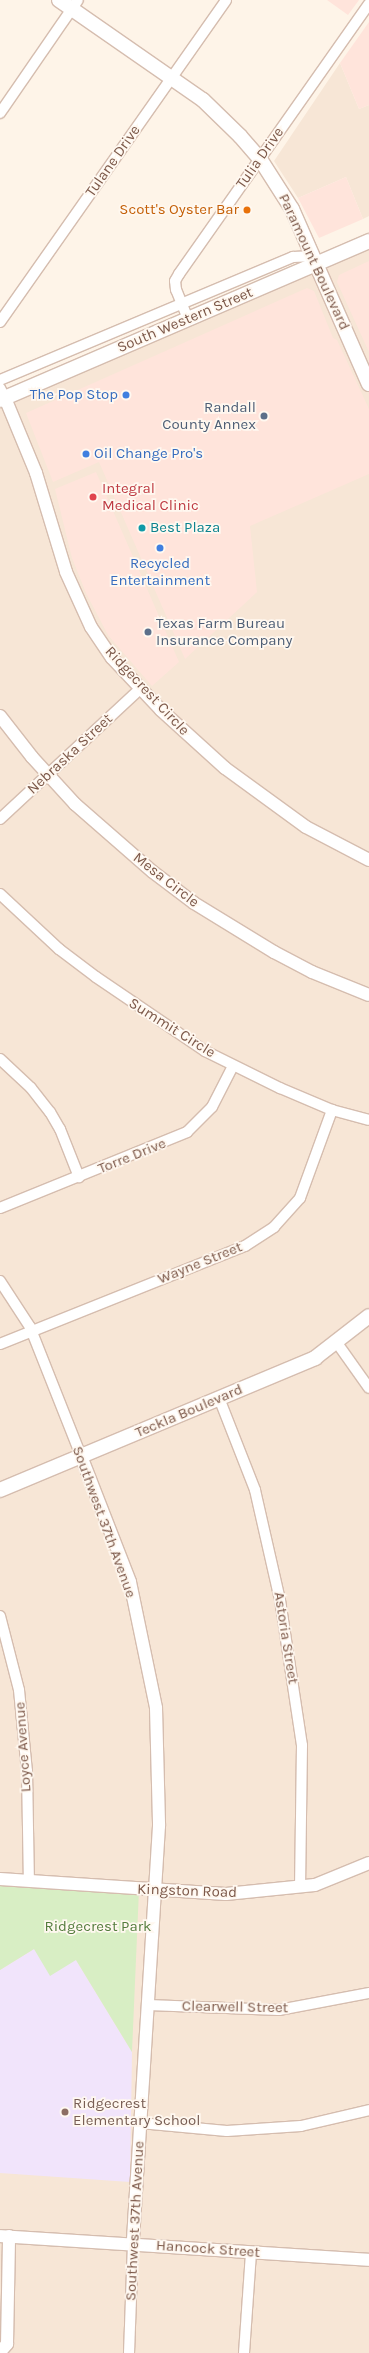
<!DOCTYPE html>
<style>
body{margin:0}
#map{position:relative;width:369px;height:2353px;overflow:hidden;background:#fef4e8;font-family:Karla,sans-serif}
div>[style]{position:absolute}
.residential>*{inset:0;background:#f7e6d6}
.commercial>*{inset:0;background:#ffe4db}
.education>*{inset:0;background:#f1e4fb}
.green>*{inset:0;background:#d8eec4}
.roads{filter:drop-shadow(1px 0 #d5bdaf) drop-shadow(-1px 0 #d5bdaf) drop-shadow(0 1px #d5bdaf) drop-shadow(0 -1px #d5bdaf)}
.minor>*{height:10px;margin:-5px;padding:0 5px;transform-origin:5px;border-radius:5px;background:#fff}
.tertiary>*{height:12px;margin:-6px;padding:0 6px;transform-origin:6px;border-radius:6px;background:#fff}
.secondary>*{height:14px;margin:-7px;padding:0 7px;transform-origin:7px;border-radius:7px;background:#fff}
.dots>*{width:11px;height:11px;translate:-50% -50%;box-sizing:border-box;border:2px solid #fff8f0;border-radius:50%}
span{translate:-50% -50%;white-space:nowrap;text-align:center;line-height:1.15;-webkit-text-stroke:3.5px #fff8f0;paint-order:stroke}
.street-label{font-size:15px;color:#7c5849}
.food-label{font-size:15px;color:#c56008}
.right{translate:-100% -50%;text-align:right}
.shop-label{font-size:15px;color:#366cbe}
.left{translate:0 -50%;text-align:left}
.service-label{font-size:15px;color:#4e5e75}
.health-label{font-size:15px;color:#be3a42}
.culture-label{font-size:15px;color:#0d838f}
.park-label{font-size:15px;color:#537c3c}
.education-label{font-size:15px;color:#785e54}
</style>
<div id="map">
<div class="residential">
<i style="clip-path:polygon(340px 63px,359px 109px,369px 105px,369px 216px,363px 219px,346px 177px,298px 198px,274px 161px)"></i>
<i style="clip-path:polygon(369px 240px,369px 2353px,0 2353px,0 399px)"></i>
</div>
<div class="commercial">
<i style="clip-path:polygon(327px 0,359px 0,348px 15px)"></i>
<i style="clip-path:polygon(369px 22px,369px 105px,359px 109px,340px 63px)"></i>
<i style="clip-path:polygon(346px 177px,363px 219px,319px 238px,298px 198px)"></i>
<i style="clip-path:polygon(369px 261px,369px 352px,337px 282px,339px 275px)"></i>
<i style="clip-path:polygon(307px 288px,314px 291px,333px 338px,337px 340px,369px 409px,369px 474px,250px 526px,257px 592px,185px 659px,99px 462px,53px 482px,26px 413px)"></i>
<i style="clip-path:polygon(96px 472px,179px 662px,152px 686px,108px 635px,86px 593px,72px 558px,55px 489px)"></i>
</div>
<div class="education">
<i style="clip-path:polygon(34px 1949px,76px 1960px,132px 2052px,130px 2182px,0 2173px,0 1970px)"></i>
</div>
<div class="green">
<i style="clip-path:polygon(0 1883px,139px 1890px,132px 2052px,76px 1960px,50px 1976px,34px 1949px,0 1970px)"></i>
</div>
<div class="roads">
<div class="minor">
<i style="left:0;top:113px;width:137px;rotate:-55.4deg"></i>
<i style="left:188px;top:319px;width:31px;rotate:-112deg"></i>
<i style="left:176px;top:290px;width:9px;rotate:-96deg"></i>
<i style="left:175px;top:281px;width:8px;rotate:-60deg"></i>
<i style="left:179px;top:274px;width:330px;rotate:-54.9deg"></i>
<i style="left:0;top:322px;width:393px;rotate:-54.9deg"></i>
<i style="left:0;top:380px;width:318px;rotate:-22.8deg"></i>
<i style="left:293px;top:257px;width:21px;rotate:-3deg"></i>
<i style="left:0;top:388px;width:11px;rotate:63deg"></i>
<i style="left:0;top:819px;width:191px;rotate:-42.9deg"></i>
<i style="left:0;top:894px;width:81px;rotate:43deg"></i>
<i style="left:59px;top:949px;width:46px;rotate:37.1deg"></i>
<i style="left:96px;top:977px;width:132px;rotate:34.2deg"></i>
<i style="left:205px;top:1051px;width:84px;rotate:26.3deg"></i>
<i style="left:280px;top:1088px;width:56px;rotate:22.9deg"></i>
<i style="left:332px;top:1110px;width:38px;rotate:15deg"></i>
<i style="left:0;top:1059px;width:42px;rotate:43.1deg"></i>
<i style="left:31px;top:1088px;width:31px;rotate:52deg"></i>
<i style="left:50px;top:1112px;width:20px;rotate:60deg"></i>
<i style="left:60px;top:1129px;width:52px;rotate:68.4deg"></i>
<i style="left:0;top:1208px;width:202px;rotate:-22.1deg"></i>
<i style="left:187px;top:1132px;width:35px;rotate:-45deg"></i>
<i style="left:212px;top:1107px;width:46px;rotate:-62.9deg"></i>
<i style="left:0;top:1281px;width:55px;rotate:56.9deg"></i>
<i style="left:30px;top:1327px;width:139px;rotate:68.4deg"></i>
<i style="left:337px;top:1343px;width:55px;rotate:54.6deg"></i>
<i style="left:0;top:1344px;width:264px;rotate:-21.8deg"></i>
<i style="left:245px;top:1246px;width:35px;rotate:-33deg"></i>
<i style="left:274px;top:1227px;width:39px;rotate:-48deg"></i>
<i style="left:300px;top:1198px;width:94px;rotate:-70deg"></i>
<i style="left:219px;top:1398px;width:99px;rotate:68.6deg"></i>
<i style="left:255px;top:1490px;width:113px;rotate:77.2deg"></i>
<i style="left:280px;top:1600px;width:147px;rotate:81.4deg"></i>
<i style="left:302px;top:1745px;width:141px;rotate:90.8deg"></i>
<i style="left:0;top:1616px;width:76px;rotate:75.6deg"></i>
<i style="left:19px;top:1690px;width:81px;rotate:84.4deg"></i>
<i style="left:27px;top:1771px;width:110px;rotate:89deg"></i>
<i style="left:148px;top:2005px;width:131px;rotate:2.2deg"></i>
<i style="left:279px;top:2010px;width:92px;rotate:-10.7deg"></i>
<i style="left:140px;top:2123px;width:87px;rotate:5.3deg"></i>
<i style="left:227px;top:2131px;width:74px;rotate:-3.9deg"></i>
<i style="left:301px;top:2126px;width:70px;rotate:-13.2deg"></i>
<i style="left:129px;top:2353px;width:109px;rotate:-87.9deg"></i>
<i style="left:244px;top:2353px;width:101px;rotate:-86deg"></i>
</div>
<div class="tertiary">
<i style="left:5px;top:398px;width:81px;rotate:67.5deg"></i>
<i style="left:36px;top:473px;width:103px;rotate:73.1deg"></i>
<i style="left:66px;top:572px;width:60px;rotate:65.6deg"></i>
<i style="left:91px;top:627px;width:37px;rotate:56deg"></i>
<i style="left:112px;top:658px;width:71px;rotate:46.7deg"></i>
<i style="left:161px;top:710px;width:86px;rotate:42.2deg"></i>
<i style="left:225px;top:768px;width:100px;rotate:36.1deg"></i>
<i style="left:306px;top:827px;width:71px;rotate:27.6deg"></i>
<i style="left:0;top:716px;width:52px;rotate:52deg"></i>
<i style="left:32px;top:757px;width:64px;rotate:47.5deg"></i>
<i style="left:75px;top:804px;width:103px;rotate:41.1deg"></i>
<i style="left:153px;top:872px;width:51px;rotate:37.1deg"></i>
<i style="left:194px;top:903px;width:94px;rotate:31.5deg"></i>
<i style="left:274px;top:952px;width:43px;rotate:27.8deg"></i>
<i style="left:312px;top:972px;width:61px;rotate:22deg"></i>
<i style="left:81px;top:1456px;width:135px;rotate:68.7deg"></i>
<i style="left:130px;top:1582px;width:129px;rotate:78.3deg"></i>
<i style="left:156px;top:1708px;width:118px;rotate:88.5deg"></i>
<i style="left:159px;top:1826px;width:419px;rotate:93.6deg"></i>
<i style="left:0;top:1879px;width:226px;rotate:3.8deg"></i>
<i style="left:226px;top:1894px;width:89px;rotate:-5.8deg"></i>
<i style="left:315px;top:1885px;width:58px;rotate:-22.2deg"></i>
<i style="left:0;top:2236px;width:370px;rotate:3.7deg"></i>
<i style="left:0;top:2352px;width:11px;rotate:-49deg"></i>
<i style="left:7px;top:2344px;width:108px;rotate:-88.9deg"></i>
</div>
<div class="secondary">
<i style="left:59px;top:0;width:175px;rotate:34.8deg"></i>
<i style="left:203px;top:100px;width:52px;rotate:44.2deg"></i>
<i style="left:240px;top:136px;width:30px;rotate:49deg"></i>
<i style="left:260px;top:159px;width:59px;rotate:57.4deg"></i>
<i style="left:292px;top:209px;width:191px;rotate:66.3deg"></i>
<i style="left:0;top:400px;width:402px;rotate:-23.3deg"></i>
<i style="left:0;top:1490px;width:342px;rotate:-22.7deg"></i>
<i style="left:315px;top:1358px;width:68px;rotate:-37.9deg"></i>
</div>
</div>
<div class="dots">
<i style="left:247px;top:210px;background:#e8710a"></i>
<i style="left:126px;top:395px;background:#3f7fe0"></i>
<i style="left:264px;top:416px;background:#5c6f8a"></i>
<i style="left:86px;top:454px;background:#3f7fe0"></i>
<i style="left:93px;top:497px;background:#e0444e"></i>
<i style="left:142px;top:528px;background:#0f9aa8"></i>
<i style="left:160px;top:548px;background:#3f7fe0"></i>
<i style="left:148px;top:632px;background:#5c6f8a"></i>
<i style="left:65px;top:2112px;background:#8d6e63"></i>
</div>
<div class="street-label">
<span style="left:260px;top:158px;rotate:-55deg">Tulia Drive</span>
<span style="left:113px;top:161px;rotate:-55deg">Tulane Drive</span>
<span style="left:314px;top:262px;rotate:65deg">Paramount Boulevard</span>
<span style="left:185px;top:320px;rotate:-23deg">South Western Street</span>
<span style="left:147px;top:691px;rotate:47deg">Ridgecrest Circle</span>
<span style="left:70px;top:754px;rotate:-43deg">Nebraska Street</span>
<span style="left:166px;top:880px;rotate:38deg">Mesa Circle</span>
<span style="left:172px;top:1028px;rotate:32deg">Summit Circle</span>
<span style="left:132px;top:1156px;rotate:-22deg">Torre Drive</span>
<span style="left:200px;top:1263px;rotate:-22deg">Wayne Street</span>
<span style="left:189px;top:1411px;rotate:-23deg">Teckla Boulevard</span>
<span style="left:104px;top:1522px;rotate:70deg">Southwest 37th Avenue</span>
<span style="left:286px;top:1638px;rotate:81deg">Astoria Street</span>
<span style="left:23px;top:1747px;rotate:-94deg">Loyce Avenue</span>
<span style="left:187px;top:1891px;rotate:2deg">Kingston Road</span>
<span style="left:235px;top:2007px;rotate:1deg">Clearwell Street</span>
<span style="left:135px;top:2221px;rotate:-87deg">Southwest 37th Avenue</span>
<span style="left:208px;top:2249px;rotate:4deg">Hancock Street</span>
</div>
<div class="food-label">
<span class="right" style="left:239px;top:210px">Scott's Oyster Bar</span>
</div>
<div class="shop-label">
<span class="right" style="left:118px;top:395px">The Pop Stop</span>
<span class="left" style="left:94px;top:454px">Oil Change Pro's</span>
<span style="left:160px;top:572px">Recycled<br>Entertainment</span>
</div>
<div class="service-label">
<span class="right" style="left:256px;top:416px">Randall<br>County Annex</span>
<span class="left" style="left:156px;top:632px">Texas Farm Bureau<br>Insurance Company</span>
</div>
<div class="health-label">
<span class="left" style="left:102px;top:497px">Integral<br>Medical Clinic</span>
</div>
<div class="culture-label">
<span class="left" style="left:150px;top:528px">Best Plaza</span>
</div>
<div class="park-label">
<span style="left:98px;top:1927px">Ridgecrest Park</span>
</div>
<div class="education-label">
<span class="left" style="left:73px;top:2112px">Ridgecrest<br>Elementary School</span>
</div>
</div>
